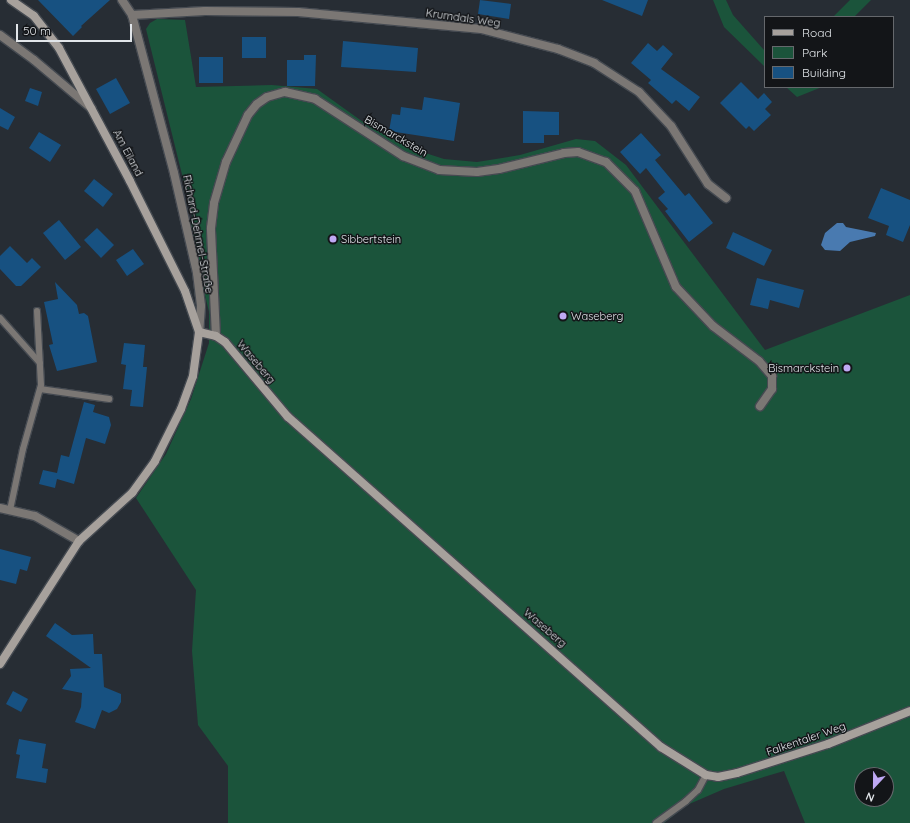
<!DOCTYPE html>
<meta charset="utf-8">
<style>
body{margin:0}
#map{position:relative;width:910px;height:823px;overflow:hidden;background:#272d34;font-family:Quicksand,sans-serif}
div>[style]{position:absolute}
.green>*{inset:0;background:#1b543b}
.water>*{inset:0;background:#497ab0}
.building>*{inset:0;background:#175181}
.roads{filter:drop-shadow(1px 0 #454a51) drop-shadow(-1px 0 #454a51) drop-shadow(0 1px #454a51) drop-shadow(0 -1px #454a51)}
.lane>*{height:6px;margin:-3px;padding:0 3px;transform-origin:3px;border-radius:3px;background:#7b7774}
.street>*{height:8px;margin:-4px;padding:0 4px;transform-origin:4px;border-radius:4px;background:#7b7774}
.secondary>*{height:8px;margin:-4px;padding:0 4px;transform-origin:4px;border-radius:4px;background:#a7a19c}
.dots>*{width:11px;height:11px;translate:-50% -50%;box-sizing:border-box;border:2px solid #131518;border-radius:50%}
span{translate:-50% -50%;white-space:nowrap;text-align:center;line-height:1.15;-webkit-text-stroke:3px #131518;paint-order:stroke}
.street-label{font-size:11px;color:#e1e5e9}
.poi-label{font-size:11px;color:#e1e5e9}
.left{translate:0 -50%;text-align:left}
.right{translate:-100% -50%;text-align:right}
.legend{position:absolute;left:764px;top:16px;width:130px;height:72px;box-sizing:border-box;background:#131518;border:1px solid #65686c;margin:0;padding:5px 7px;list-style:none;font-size:12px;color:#e1e5e9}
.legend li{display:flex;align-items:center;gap:8px;height:20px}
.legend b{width:20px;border:1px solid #65686c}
.north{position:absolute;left:854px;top:767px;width:40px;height:40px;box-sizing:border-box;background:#131518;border:1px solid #65686c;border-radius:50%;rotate:202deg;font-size:11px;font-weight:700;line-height:16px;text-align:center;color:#e1e5e9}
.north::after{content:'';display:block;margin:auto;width:14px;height:18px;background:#bfa9f4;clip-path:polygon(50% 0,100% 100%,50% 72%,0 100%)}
.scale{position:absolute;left:16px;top:24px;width:116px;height:18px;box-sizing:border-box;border:2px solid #e1e5e9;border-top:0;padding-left:5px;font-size:12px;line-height:14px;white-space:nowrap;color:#e1e5e9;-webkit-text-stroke:3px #131518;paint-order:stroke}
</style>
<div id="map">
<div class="green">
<i style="clip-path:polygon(713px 0,726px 0,733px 15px,765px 51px,765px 67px,724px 27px)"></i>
<i style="clip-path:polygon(850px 0,871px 0,854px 17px,833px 17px)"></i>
<i style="clip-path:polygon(evenodd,157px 19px,185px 20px,196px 87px,272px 85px,317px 89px,370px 127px,410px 148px,444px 159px,477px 162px,520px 155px,576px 139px,595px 141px,626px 165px,765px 350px,910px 295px,910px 823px,805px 823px,784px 771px,724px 789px,687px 805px,664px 823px,228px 823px,228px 766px,198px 725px,192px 651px,196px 590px,136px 498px,166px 454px,191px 399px,209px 343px,209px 312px,187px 219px,193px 219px,146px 29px,150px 23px,157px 19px,862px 775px,886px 775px,886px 799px,862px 799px,862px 775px)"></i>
<i style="clip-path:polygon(786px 87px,822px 87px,797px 97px)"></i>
</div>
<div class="water">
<i style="clip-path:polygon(837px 223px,843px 223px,846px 227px,876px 233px,875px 236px,850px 242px,840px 251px,825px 250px,821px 245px,825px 233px)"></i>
</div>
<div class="building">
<i style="clip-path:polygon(38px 0,110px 0,81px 26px,82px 27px,73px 36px)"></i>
<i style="clip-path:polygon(480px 0,511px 4px,509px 19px,478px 14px)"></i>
<i style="clip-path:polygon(602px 0,648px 0,642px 16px)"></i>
<i style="clip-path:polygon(242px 37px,266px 37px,266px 58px,242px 58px)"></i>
<i style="clip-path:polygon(343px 41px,418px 48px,416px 72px,341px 67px)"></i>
<i style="clip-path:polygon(648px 43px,657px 51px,663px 45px,673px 54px,661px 69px,700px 97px,689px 111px,676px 100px,672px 104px,662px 95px,648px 83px,651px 80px,631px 63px)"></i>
<i style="clip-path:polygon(304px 55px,316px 55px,315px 86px,287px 86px,287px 60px,304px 60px)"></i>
<i style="clip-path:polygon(199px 57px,223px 57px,223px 83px,199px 83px)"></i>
<i style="clip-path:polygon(116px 78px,130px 103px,110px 114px,96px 89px)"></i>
<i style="clip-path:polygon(741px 82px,758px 99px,764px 93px,772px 102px,765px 109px,771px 115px,754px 131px,749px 126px,746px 129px,720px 103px)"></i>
<i style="clip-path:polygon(30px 88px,42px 92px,38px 106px,25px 101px)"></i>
<i style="clip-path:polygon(424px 97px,460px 103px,454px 141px,389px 131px,392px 114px,400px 115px,401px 107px,422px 110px)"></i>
<i style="clip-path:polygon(0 108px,15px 117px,8px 130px,0 126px)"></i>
<i style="clip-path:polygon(523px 111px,559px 112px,559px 135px,544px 135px,544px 143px,523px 143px)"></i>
<i style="clip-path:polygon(39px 132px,61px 145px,50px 162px,29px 148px)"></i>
<i style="clip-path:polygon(641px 133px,661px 155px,655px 160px,685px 196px,689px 193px,713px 223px,689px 242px,665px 211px,668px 209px,658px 198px,665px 192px,646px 168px,640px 174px,620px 152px)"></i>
<i style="clip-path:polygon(94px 179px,113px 194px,103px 207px,84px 191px)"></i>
<i style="clip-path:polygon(881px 188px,910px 200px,910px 225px,903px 242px,886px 235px,889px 226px,868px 218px)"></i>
<i style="clip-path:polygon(59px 220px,81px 247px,65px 260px,43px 233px)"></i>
<i style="clip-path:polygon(97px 228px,114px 245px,101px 258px,84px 240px)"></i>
<i style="clip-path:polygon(733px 232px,772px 250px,764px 266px,726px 248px)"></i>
<i style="clip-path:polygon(10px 246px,27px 263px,32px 258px,41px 267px,21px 286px,16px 286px,0 269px,0 256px)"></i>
<i style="clip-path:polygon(133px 249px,144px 264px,127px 276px,116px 260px)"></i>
<i style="clip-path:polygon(757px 278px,804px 290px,799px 308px,770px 300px,768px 309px,750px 305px)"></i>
<i style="clip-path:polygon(55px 282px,77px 305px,79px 314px,84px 313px,88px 316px,97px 362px,57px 371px,49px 345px,53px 344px,44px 302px,58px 299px)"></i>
<i style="clip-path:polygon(124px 343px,145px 345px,143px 367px,147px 367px,143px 407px,130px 406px,132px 390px,123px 389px,126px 365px,121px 364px)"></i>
<i style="clip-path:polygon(84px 402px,95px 405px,93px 412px,109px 417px,111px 425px,105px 444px,86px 438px,74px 484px,57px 479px,55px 488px,39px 484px,43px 470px,57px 473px,61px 455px,69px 457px)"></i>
<i style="clip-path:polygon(0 549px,31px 557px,27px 571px,20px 569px,16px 584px,0 580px)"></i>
<i style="clip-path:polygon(55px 623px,72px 635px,93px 634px,94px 654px,102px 654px,104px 687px,121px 694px,121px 702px,117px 709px,109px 713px,102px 710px,95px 729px,75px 722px,81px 707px,82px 693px,62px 689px,71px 676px,70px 669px,91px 668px,46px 636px)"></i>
<i style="clip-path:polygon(13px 691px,28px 699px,21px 712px,6px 704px)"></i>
<i style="clip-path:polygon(19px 739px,46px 744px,42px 768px,48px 769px,46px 783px,16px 778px,20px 755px,16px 754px)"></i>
</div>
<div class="roads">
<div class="lane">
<i style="left:0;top:318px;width:60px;rotate:48.4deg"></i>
<i style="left:40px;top:389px;width:70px;rotate:8.2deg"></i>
<i style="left:10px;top:510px;width:62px;rotate:-78deg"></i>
<i style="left:23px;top:449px;width:66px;rotate:-74.3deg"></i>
<i style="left:41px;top:385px;width:74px;rotate:-93.1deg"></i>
<i style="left:656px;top:823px;width:37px;rotate:-36deg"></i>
<i style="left:686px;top:801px;width:16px;rotate:-43deg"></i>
<i style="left:698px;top:790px;width:17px;rotate:-62deg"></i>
</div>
<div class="street">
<i style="left:122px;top:0;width:18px;rotate:56deg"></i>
<i style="left:132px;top:15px;width:163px;rotate:75.1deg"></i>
<i style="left:174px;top:173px;width:103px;rotate:77deg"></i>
<i style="left:197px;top:273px;width:33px;rotate:83deg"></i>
<i style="left:201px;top:306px;width:26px;rotate:94deg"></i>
<i style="left:132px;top:15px;width:73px;rotate:-3.1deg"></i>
<i style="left:205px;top:11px;width:93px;rotate:0.6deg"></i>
<i style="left:298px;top:12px;width:184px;rotate:5.3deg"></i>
<i style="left:481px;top:29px;width:80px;rotate:14.6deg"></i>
<i style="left:558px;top:49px;width:39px;rotate:21deg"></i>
<i style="left:594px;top:63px;width:54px;rotate:32.8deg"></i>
<i style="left:639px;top:92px;width:47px;rotate:46.7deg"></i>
<i style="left:671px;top:126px;width:69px;rotate:57.5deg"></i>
<i style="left:708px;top:184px;width:23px;rotate:38deg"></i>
<i style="left:0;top:35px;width:42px;rotate:36.3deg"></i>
<i style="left:34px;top:60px;width:75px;rotate:40.1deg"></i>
<i style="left:216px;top:336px;width:108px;rotate:-92.7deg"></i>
<i style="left:211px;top:228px;width:25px;rotate:-83deg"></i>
<i style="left:214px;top:203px;width:43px;rotate:-73.7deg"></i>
<i style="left:226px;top:162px;width:52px;rotate:-64.9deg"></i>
<i style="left:248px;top:115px;width:14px;rotate:-51deg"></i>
<i style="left:257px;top:104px;width:12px;rotate:-35deg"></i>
<i style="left:267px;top:97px;width:19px;rotate:-16deg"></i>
<i style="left:285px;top:92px;width:31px;rotate:13deg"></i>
<i style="left:315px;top:99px;width:105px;rotate:32.9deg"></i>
<i style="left:403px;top:156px;width:39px;rotate:21deg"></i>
<i style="left:439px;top:170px;width:38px;rotate:3deg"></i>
<i style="left:477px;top:172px;width:22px;rotate:-8deg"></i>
<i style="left:499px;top:169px;width:67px;rotate:-13.8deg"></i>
<i style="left:564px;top:153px;width:14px;rotate:-4deg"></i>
<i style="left:578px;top:152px;width:30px;rotate:20deg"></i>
<i style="left:606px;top:162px;width:41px;rotate:45deg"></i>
<i style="left:635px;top:191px;width:104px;rotate:66.9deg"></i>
<i style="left:676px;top:287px;width:54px;rotate:46.5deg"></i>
<i style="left:713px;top:326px;width:58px;rotate:37.3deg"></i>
<i style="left:759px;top:361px;width:20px;rotate:49deg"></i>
<i style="left:772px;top:376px;width:13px;rotate:90deg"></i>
<i style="left:772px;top:389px;width:21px;rotate:125deg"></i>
<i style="left:0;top:508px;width:36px;rotate:13deg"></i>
<i style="left:35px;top:516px;width:51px;rotate:29.6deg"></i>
</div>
<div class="secondary">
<i style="left:199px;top:332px;width:17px;rotate:13deg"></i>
<i style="left:216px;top:336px;width:11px;rotate:34deg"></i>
<i style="left:225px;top:342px;width:98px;rotate:50deg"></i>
<i style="left:288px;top:417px;width:498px;rotate:41.5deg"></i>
<i style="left:661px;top:747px;width:53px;rotate:31.9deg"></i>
<i style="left:706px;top:775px;width:12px;rotate:9deg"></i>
<i style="left:718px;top:777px;width:19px;rotate:-12deg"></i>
<i style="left:737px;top:773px;width:96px;rotate:-17.7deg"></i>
<i style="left:828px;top:744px;width:88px;rotate:-21.9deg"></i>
<i style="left:0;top:664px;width:146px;rotate:-57.3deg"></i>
<i style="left:79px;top:541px;width:72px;rotate:-42.2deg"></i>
<i style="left:132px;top:493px;width:39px;rotate:-54deg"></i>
<i style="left:155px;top:461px;width:58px;rotate:-63.4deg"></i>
<i style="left:181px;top:409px;width:35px;rotate:-70deg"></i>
<i style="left:193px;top:376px;width:44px;rotate:-82.2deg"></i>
<i style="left:199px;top:332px;width:43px;rotate:-108.9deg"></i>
<i style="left:185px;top:291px;width:123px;rotate:-116.6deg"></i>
<i style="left:130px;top:181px;width:151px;rotate:-118.1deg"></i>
<i style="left:59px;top:48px;width:41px;rotate:-128deg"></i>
<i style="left:34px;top:16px;width:28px;rotate:-145deg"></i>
</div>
</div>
<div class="dots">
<i style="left:333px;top:239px;background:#bfa9f4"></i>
<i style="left:563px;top:316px;background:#bfa9f4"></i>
<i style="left:847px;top:368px;background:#bfa9f4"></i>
</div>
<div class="street-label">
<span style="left:463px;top:18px;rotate:8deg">Krumdals Weg</span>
<span style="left:396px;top:136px;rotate:30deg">Bismarckstein</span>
<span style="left:128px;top:153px;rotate:62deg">Am Eiland</span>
<span style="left:198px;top:234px;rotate:79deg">Richard-Dehmel-Straße</span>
<span style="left:256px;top:362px;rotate:50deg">Waseberg</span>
<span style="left:545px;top:628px;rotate:41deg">Waseberg</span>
<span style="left:806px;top:739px;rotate:-19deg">Falkentaler Weg</span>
</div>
<div class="poi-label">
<span class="left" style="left:341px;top:239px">Sibbertstein</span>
<span class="left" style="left:571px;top:316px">Waseberg</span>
<span class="right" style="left:839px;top:368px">Bismarckstein</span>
</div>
<ul class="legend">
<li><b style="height:5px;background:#a7a19c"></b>Road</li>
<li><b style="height:11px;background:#1b543b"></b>Park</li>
<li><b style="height:11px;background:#175181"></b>Building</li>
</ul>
<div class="north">N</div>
<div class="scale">50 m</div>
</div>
